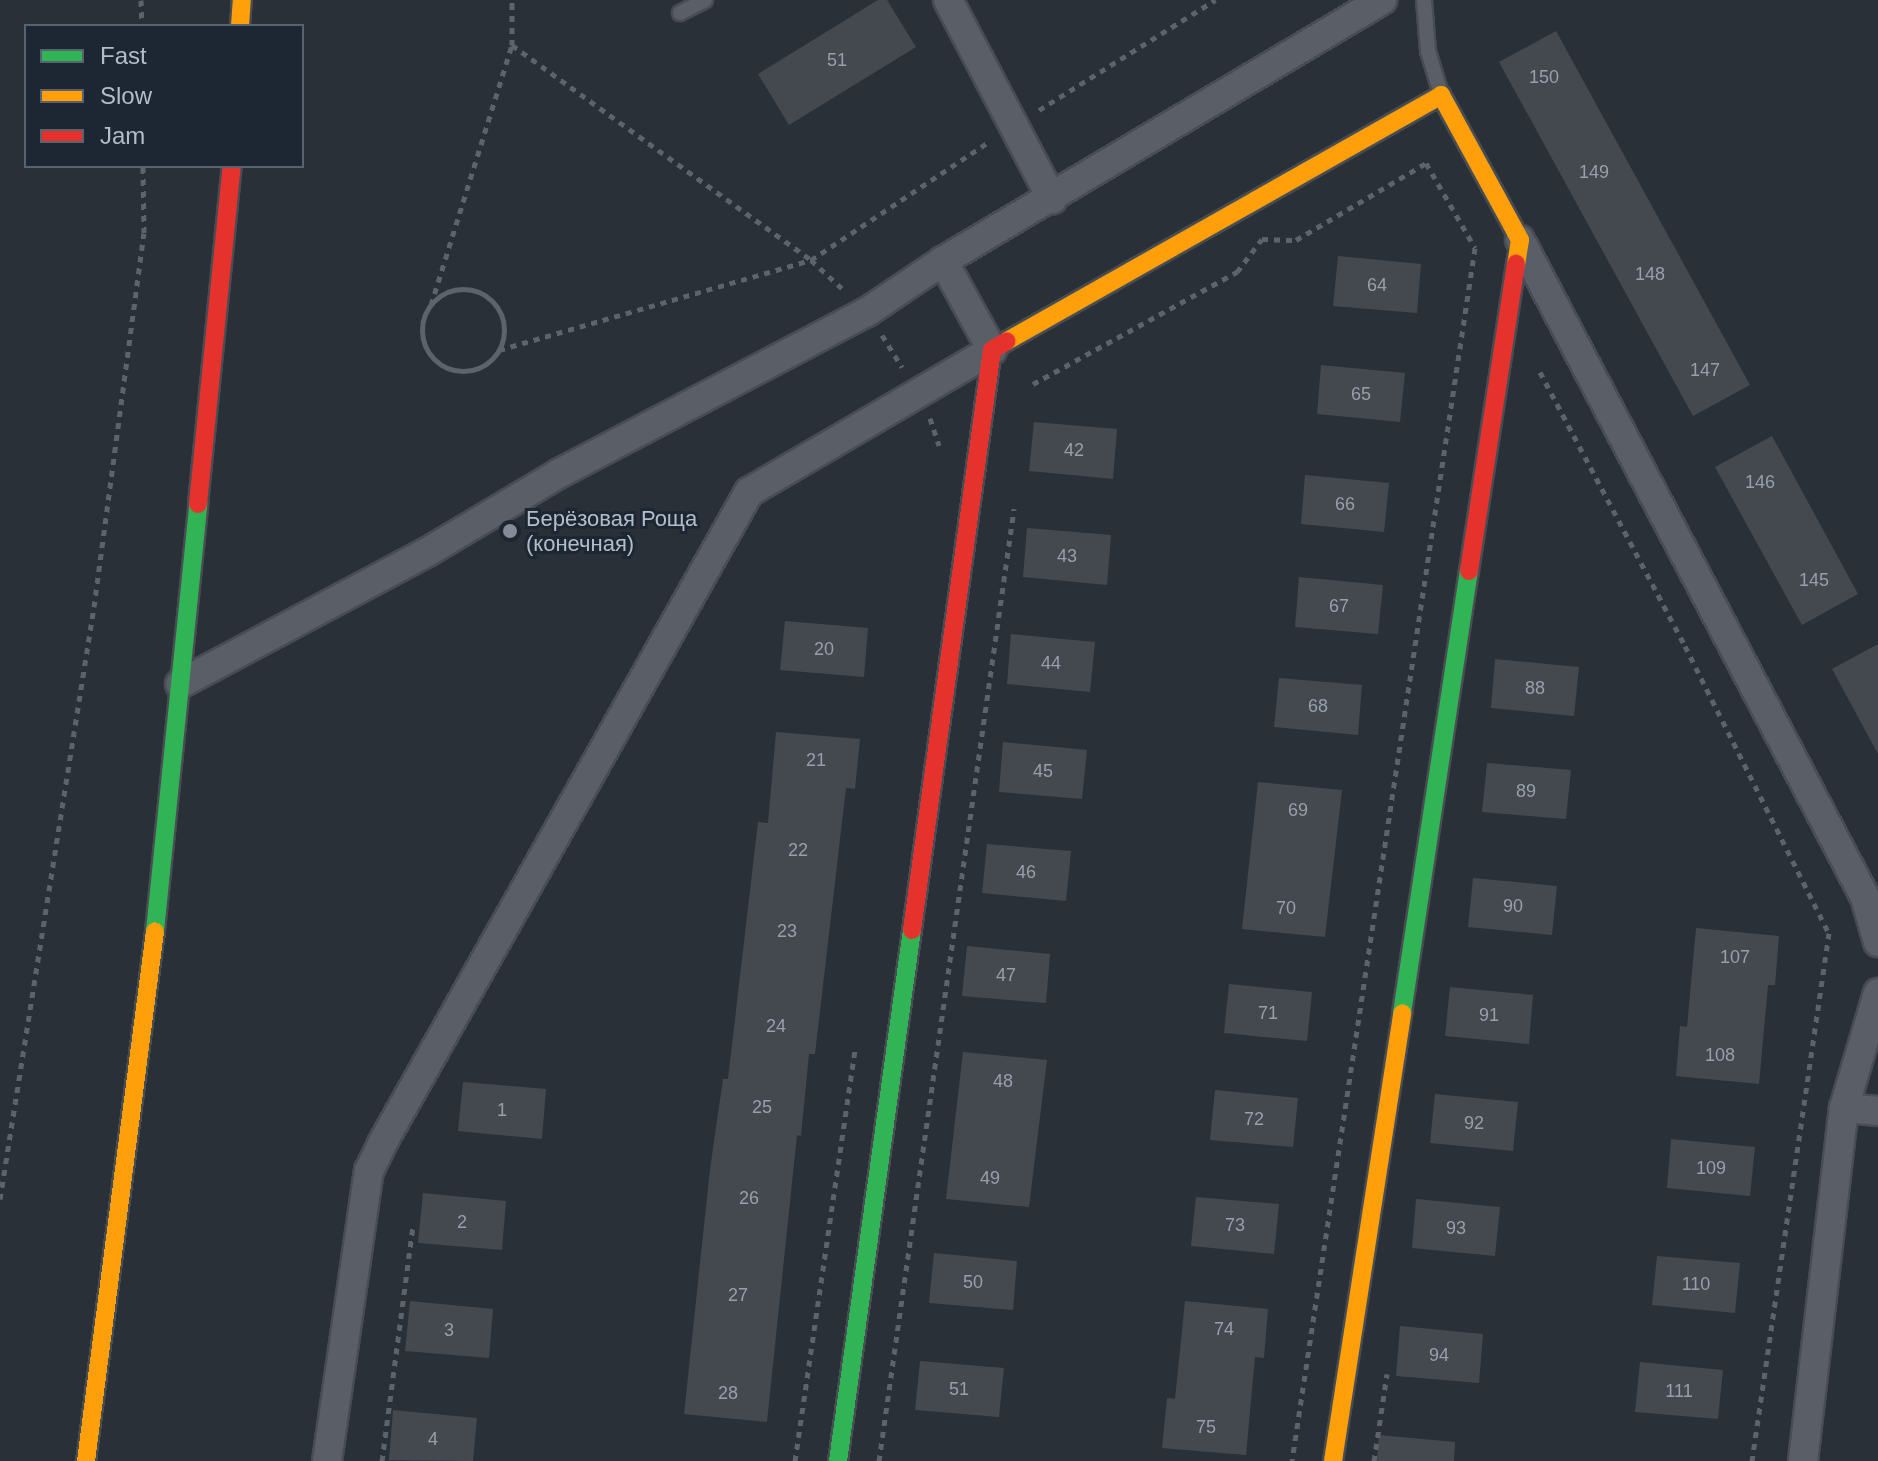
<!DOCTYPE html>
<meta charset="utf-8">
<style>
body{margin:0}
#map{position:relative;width:1878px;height:1461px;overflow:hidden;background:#2a3038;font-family:Arial,sans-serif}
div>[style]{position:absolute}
.building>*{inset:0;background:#444950}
.path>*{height:5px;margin-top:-2.5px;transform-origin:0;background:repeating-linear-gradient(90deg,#5d636a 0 6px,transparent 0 12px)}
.path>.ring{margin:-2.5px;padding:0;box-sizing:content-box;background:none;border:5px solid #5d636a;border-radius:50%}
.roads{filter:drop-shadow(2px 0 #484c53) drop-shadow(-2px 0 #484c53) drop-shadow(0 2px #484c53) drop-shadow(0 -2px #484c53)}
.lane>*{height:14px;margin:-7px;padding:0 7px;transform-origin:7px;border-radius:7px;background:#5a5e66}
.street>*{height:28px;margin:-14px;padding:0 14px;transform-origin:14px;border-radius:14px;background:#5a5e66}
.fast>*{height:18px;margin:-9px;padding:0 9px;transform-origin:9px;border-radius:9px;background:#30b455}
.slow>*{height:18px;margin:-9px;padding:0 9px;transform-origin:9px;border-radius:9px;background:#ff9f0a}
.jam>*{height:18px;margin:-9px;padding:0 9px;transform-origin:9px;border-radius:9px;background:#e5322d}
.dots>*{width:22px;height:22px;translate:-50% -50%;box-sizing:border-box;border:4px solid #1d2633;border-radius:50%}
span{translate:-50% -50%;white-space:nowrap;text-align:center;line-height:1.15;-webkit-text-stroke:6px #1d2633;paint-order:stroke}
.number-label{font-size:18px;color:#989fab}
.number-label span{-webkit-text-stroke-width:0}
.poi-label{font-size:22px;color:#b4bcc9}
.left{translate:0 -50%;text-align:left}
.legend{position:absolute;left:24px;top:24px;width:280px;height:144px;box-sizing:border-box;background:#1d2633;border:2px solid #59626f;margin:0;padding:10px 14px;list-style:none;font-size:24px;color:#b4bcc9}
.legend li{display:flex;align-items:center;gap:16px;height:40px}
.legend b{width:40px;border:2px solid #59626f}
</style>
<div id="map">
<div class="building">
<i style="clip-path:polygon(878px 0,887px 0,916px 47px,789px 125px,758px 74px)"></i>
<i style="clip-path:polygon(1556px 31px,1750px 385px,1693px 416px,1499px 62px)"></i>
<i style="clip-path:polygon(1338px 256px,1421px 264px,1417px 313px,1333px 306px)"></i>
<i style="clip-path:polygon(1321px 365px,1405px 373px,1400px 422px,1317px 414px)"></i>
<i style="clip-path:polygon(1034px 422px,1117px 429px,1113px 479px,1029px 471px)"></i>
<i style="clip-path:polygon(1772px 436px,1858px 594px,1802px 625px,1715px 467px)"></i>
<i style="clip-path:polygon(1305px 475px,1389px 483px,1384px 532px,1301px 524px)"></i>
<i style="clip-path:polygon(1027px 528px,1111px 535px,1107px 585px,1023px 577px)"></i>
<i style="clip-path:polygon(1299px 577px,1383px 585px,1378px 634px,1295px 627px)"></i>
<i style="clip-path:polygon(785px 621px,868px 628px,864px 677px,780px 670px)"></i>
<i style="clip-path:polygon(1011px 634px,1095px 642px,1090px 692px,1007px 684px)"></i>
<i style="clip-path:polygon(1878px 644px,1878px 754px,1832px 669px)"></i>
<i style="clip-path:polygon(1495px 659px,1579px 667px,1574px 716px,1491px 708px)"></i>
<i style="clip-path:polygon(1279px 678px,1362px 685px,1358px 735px,1274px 727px)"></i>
<i style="clip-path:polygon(776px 732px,860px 739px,855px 789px,846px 788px,815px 1054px,809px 1054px,801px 1136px,797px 1135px,767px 1422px,684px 1414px,710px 1169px,723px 1079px,728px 1079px,758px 822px,768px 823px)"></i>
<i style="clip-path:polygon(1003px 742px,1087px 750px,1082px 799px,999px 792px)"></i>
<i style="clip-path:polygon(1487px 763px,1571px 770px,1566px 819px,1482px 812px)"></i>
<i style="clip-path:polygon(1258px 782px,1342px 790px,1325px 937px,1242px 929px)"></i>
<i style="clip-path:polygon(987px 844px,1071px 851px,1066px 901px,982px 893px)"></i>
<i style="clip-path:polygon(1473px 878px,1557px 886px,1552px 935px,1468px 927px)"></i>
<i style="clip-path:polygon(1696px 928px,1779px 936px,1775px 985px,1768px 985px,1759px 1084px,1676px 1076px,1680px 1026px,1687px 1027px)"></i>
<i style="clip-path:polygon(967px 946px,1050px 954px,1046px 1003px,962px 996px)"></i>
<i style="clip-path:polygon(1229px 984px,1312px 992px,1307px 1041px,1224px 1033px)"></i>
<i style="clip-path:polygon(1450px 987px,1533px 995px,1529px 1044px,1445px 1036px)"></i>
<i style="clip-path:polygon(963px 1052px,1047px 1060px,1029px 1207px,946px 1199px)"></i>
<i style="clip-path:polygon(463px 1082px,546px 1089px,542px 1139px,458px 1131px)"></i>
<i style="clip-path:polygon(1215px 1090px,1298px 1098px,1293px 1147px,1210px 1140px)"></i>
<i style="clip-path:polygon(1435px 1094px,1518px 1102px,1513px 1151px,1430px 1143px)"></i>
<i style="clip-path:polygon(1671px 1139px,1755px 1147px,1750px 1196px,1667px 1188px)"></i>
<i style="clip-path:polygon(423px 1193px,506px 1201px,502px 1250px,418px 1243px)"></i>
<i style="clip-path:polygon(1196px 1197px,1279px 1204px,1274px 1254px,1191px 1246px)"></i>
<i style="clip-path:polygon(1416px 1199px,1500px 1207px,1495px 1256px,1412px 1248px)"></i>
<i style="clip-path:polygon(934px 1253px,1017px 1261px,1013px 1310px,929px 1303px)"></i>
<i style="clip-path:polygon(1657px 1256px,1740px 1263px,1735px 1313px,1652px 1305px)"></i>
<i style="clip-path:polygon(410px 1301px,493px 1309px,489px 1358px,405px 1351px)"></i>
<i style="clip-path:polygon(1185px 1301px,1268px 1309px,1264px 1358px,1255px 1357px,1246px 1455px,1162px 1448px,1167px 1398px,1175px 1399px)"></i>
<i style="clip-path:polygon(1400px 1326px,1483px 1334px,1479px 1383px,1396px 1376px)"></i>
<i style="clip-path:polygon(920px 1361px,1004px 1368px,999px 1417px,915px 1410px)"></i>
<i style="clip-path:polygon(1640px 1362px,1723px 1370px,1718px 1419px,1635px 1412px)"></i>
<i style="clip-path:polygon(393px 1410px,477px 1418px,473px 1461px,389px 1460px)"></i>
<i style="clip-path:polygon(1379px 1435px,1455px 1442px,1454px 1461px,1377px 1461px)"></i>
</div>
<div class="path">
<i style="left:141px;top:0;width:26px;rotate:88deg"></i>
<i style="left:512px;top:45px;width:45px;rotate:-90deg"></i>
<i style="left:1039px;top:110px;width:208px;rotate:-32deg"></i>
<i class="ring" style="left:422px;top:289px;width:77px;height:77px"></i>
<i style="left:431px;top:305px;width:272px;rotate:-72.7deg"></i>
<i style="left:512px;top:45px;width:368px;rotate:35.7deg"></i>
<i style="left:811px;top:260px;width:46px;rotate:42.4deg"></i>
<i style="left:882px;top:335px;width:38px;rotate:58deg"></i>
<i style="left:499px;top:350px;width:325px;rotate:-16.1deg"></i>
<i style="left:811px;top:260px;width:215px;rotate:-33.6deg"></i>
<i style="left:1540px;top:372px;width:310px;rotate:62.1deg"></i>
<i style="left:1685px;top:646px;width:321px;rotate:63.4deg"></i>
<i style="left:1829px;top:933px;width:534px;rotate:98.3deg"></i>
<i style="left:1033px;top:384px;width:233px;rotate:-28.8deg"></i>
<i style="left:1237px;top:272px;width:41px;rotate:-52.9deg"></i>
<i style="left:1262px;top:239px;width:34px;rotate:2deg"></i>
<i style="left:1296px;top:240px;width:151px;rotate:-30.6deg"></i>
<i style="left:1426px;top:163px;width:98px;rotate:60deg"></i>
<i style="left:1475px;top:248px;width:1227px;rotate:98.58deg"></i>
<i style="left:930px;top:418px;width:29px;rotate:72deg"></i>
<i style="left:0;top:1199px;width:599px;rotate:-80.98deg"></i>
<i style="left:94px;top:607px;width:377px;rotate:-82.4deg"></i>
<i style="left:144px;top:233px;width:67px;rotate:-90.9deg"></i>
<i style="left:382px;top:1461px;width:236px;rotate:-82.5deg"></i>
<i style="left:795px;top:1461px;width:415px;rotate:-81.7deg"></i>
<i style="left:879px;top:1461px;width:962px;rotate:-81.93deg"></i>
<i style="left:1374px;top:1461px;width:88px;rotate:-81.5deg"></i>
</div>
<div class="roads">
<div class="lane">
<i style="left:1424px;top:0;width:51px;rotate:85.5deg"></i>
<i style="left:1428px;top:51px;width:45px;rotate:73.2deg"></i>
<i style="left:680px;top:13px;width:28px;rotate:-27deg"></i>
</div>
<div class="street">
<i style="left:948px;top:0;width:225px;rotate:62.4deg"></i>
<i style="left:1520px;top:240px;width:742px;rotate:62.3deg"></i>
<i style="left:1865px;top:897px;width:47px;rotate:73.9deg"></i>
<i style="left:180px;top:684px;width:282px;rotate:-28.1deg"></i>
<i style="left:429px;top:551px;width:152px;rotate:-30.8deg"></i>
<i style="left:560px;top:473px;width:347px;rotate:-27.7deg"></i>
<i style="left:867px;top:312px;width:92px;rotate:-33.9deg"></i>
<i style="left:943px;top:261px;width:511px;rotate:-30.73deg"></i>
<i style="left:1844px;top:1108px;width:34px;rotate:5deg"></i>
<i style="left:327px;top:1461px;width:293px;rotate:-81.8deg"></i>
<i style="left:369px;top:1171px;width:32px;rotate:-64deg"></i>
<i style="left:383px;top:1142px;width:746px;rotate:-60.62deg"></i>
<i style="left:749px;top:492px;width:281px;rotate:-30.3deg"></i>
<i style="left:992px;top:350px;width:102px;rotate:-118.8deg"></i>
<i style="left:1803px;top:1461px;width:355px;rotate:-83.4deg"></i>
<i style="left:1844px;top:1108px;width:120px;rotate:-73.5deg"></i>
</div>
<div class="fast">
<i style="left:155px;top:931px;width:429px;rotate:-84.2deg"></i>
<i style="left:1402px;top:1013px;width:447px;rotate:-81.4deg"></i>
<i style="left:838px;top:1461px;width:536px;rotate:-82.07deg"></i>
</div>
<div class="slow">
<i style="left:240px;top:26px;width:26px;rotate:-86deg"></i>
<i style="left:1007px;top:341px;width:499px;rotate:-29.5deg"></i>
<i style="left:1441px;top:95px;width:165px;rotate:61.4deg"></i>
<i style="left:1520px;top:240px;width:24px;rotate:99deg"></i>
<i style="left:86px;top:1461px;width:534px;rotate:-82.58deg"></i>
<i style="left:1333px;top:1461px;width:453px;rotate:-81.2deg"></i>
</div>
<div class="jam">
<i style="left:198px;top:504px;width:340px;rotate:-84.3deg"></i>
<i style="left:1469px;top:571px;width:311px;rotate:-81.3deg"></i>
<i style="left:912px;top:930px;width:585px;rotate:-82.15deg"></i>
<i style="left:992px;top:350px;width:17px;rotate:-31deg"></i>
</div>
</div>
<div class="dots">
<i style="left:510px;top:531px;background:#848b96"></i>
</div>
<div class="number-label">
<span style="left:837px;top:60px">51</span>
<span style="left:1544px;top:77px">150</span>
<span style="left:1594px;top:172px">149</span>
<span style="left:1650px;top:274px">148</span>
<span style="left:1377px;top:285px">64</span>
<span style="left:1705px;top:370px">147</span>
<span style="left:1361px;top:394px">65</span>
<span style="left:1074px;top:450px">42</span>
<span style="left:1760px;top:482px">146</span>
<span style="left:1345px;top:504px">66</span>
<span style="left:1067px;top:556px">43</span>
<span style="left:1814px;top:580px">145</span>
<span style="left:1339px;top:606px">67</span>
<span style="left:824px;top:649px">20</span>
<span style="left:1051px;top:663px">44</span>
<span style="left:1535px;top:688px">88</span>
<span style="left:1318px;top:706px">68</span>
<span style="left:816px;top:760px">21</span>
<span style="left:1043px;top:771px">45</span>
<span style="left:1526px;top:791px">89</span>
<span style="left:1298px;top:810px">69</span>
<span style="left:798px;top:850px">22</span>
<span style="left:1026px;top:872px">46</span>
<span style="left:1513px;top:906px">90</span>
<span style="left:1286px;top:908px">70</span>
<span style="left:787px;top:931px">23</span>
<span style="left:1735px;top:957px">107</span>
<span style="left:1006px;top:975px">47</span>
<span style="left:1268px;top:1013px">71</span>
<span style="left:1489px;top:1015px">91</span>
<span style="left:776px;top:1026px">24</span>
<span style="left:1720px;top:1055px">108</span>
<span style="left:1003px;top:1081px">48</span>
<span style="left:762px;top:1107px">25</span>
<span style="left:502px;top:1110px">1</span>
<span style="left:1254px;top:1119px">72</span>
<span style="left:1474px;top:1123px">92</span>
<span style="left:1711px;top:1168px">109</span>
<span style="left:990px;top:1178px">49</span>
<span style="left:749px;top:1198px">26</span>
<span style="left:462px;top:1222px">2</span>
<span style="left:1235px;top:1225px">73</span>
<span style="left:1456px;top:1228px">93</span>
<span style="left:973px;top:1282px">50</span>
<span style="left:1696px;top:1284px">110</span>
<span style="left:738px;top:1295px">27</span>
<span style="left:1224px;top:1329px">74</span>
<span style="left:449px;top:1330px">3</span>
<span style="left:1439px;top:1355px">94</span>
<span style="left:959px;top:1389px">51</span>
<span style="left:1679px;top:1391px">111</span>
<span style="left:728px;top:1393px">28</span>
<span style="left:1206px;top:1427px">75</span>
<span style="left:433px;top:1439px">4</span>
</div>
<div class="poi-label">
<span class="left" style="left:526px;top:531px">Берёзовая Роща<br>(конечная)</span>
</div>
<ul class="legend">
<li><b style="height:10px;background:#30b455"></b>Fast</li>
<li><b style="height:10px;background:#ff9f0a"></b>Slow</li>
<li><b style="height:10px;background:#e5322d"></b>Jam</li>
</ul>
</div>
